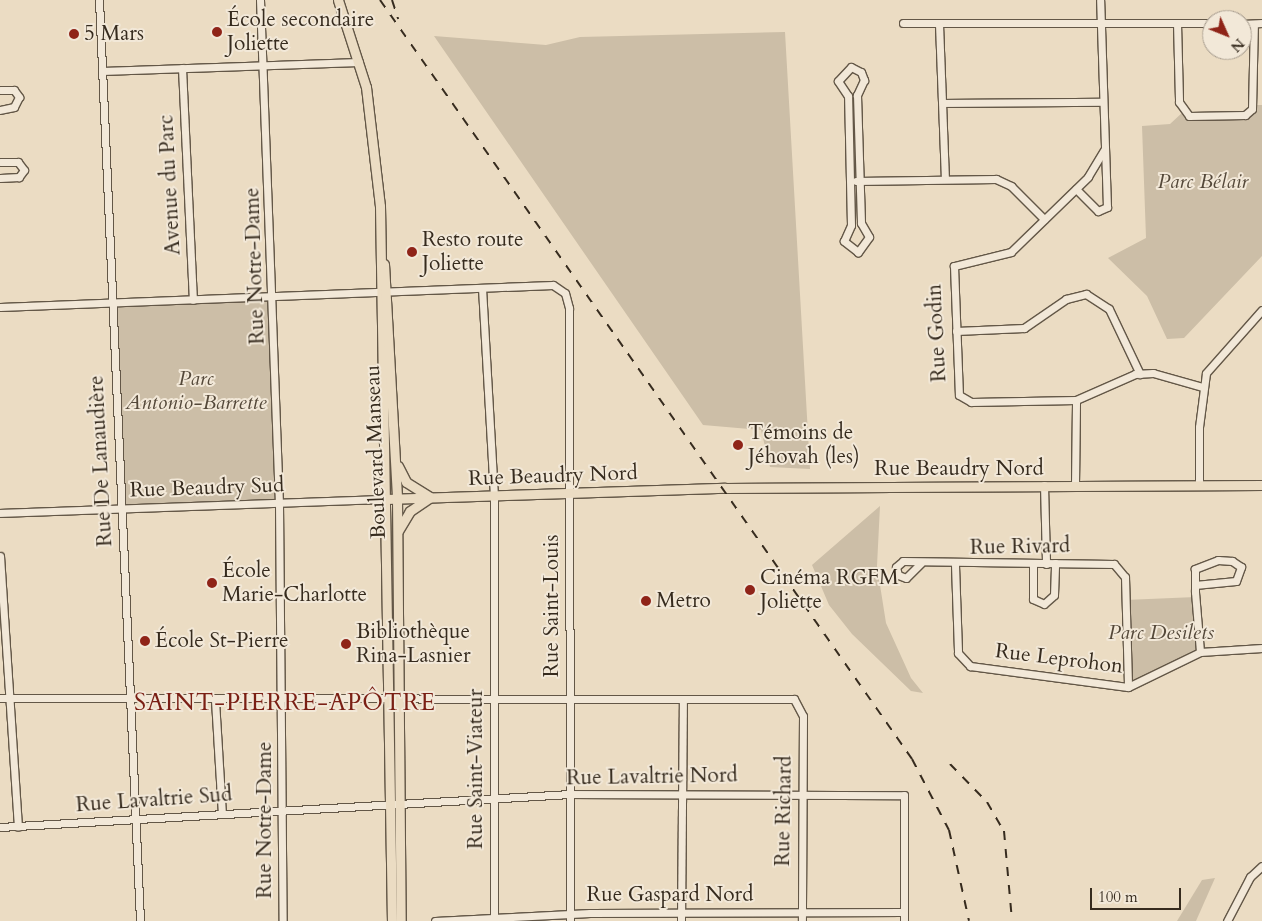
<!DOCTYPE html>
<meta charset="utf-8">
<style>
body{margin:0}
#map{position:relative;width:1262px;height:921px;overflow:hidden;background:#ebdcc3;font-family:Cardo,serif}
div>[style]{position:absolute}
.green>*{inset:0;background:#ccbea7}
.roads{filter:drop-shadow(1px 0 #635747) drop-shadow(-1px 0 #635747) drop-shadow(0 1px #635747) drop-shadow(0 -1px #635747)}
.minor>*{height:7px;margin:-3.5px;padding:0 3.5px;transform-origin:3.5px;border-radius:3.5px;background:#f2e8d8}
.major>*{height:9px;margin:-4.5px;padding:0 4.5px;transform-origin:4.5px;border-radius:4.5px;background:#ebdcc3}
.rail>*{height:2px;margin-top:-1px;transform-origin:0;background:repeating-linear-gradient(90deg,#362b1e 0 9px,transparent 0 18px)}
.dots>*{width:14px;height:14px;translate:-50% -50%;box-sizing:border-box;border:2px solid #f2e8d8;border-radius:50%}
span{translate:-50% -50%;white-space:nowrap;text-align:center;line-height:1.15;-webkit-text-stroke:4px #f2e8d8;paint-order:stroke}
.poi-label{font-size:21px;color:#362b1e}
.left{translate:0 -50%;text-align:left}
.park-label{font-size:21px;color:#544839;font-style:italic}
.street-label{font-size:21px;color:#362b1e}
.quarter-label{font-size:24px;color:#7a1f14;letter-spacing:1px}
.north{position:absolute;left:1202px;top:10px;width:50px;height:50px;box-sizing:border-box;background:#f2e8d8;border:1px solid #a79c8e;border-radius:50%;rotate:134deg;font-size:14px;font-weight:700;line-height:20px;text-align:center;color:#362b1e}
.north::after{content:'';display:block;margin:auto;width:18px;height:22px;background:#8f2418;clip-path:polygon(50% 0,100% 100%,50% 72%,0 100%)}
.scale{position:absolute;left:1090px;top:888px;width:91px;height:22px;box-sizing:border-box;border:2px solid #362b1e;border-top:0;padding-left:6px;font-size:15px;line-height:18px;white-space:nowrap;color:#362b1e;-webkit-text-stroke:4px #f2e8d8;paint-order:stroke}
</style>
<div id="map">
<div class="green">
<i style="clip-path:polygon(785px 32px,810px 469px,770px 467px,761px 430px,703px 425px,434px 36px,546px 45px,580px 37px)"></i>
<i style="clip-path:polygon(1255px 105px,1262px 105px,1262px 256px,1184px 338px,1167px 339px,1147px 296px,1108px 258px,1146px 238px,1142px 126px,1170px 124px,1183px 112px,1245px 115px)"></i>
<i style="clip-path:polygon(274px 298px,279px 504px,121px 509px,111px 303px)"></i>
<i style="clip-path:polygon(880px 506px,877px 566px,886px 623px,911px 678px,923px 693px,911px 691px,852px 634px,829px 605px,812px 565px)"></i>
<i style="clip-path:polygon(1196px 597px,1200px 652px,1128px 687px,1125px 600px)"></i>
<i style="clip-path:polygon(1215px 878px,1196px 921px,1177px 921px,1202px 880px)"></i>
</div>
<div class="roads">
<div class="minor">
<i style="left:99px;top:0;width:922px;rotate:87.45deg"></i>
<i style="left:260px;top:0;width:504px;rotate:87.84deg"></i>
<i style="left:279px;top:504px;width:417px;rotate:89.5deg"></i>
<i style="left:903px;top:23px;width:309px"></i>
<i style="left:1177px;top:23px;width:79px;rotate:88.5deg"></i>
<i style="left:1179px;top:102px;width:17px;rotate:54deg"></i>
<i style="left:1189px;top:116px;width:56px;rotate:-1deg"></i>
<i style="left:1245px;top:115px;width:9px;rotate:-41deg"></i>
<i style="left:1252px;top:109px;width:85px;rotate:-88.7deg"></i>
<i style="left:939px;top:24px;width:153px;rotate:87.8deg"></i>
<i style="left:1242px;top:24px;width:20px;rotate:-3deg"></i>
<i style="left:851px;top:67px;width:11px;rotate:27deg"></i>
<i style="left:861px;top:72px;width:9px;rotate:69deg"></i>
<i style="left:864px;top:80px;width:17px;rotate:115deg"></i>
<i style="left:857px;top:95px;width:128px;rotate:88.2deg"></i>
<i style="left:861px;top:223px;width:16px;rotate:60deg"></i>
<i style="left:869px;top:237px;width:19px;rotate:126deg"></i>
<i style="left:858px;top:252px;width:18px;rotate:-142deg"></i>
<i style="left:844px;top:241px;width:17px;rotate:-66deg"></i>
<i style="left:851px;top:225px;width:129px;rotate:-91.3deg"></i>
<i style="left:848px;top:96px;width:18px;rotate:-124deg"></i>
<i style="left:838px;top:81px;width:19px;rotate:-47deg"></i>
<i style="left:182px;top:68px;width:232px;rotate:87.3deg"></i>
<i style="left:102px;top:71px;width:257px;rotate:-2deg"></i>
<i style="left:0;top:90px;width:14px"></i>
<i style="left:14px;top:90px;width:9px;rotate:54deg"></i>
<i style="left:19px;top:97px;width:11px;rotate:117deg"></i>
<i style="left:14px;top:107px;width:14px;rotate:168deg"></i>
<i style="left:943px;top:103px;width:160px;rotate:-0.4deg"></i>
<i style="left:1104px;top:150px;width:31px;rotate:121deg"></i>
<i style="left:1088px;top:177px;width:107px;rotate:135.8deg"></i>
<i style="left:1011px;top:252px;width:59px;rotate:166.2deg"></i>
<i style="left:954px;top:266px;width:129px;rotate:87.8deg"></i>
<i style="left:959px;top:395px;width:14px;rotate:30deg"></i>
<i style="left:971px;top:402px;width:105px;rotate:-1.1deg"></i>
<i style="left:1076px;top:400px;width:64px;rotate:-23.8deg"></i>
<i style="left:1135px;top:374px;width:18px;rotate:-3deg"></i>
<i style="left:1153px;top:373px;width:51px;rotate:15.9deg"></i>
<i style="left:0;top:162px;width:18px"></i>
<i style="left:18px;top:162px;width:10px;rotate:53deg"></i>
<i style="left:24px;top:170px;width:9px;rotate:126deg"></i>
<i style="left:19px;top:177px;width:19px;rotate:177deg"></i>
<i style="left:856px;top:181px;width:140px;rotate:-0.8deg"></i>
<i style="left:996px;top:179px;width:17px;rotate:25deg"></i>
<i style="left:1011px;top:186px;width:47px;rotate:45deg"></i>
<i style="left:1076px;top:189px;width:31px;rotate:45deg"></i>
<i style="left:1098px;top:211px;width:10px;rotate:-24deg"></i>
<i style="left:1107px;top:207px;width:207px;rotate:-91.9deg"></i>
<i style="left:482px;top:288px;width:207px;rotate:86.7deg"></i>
<i style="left:494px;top:495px;width:426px;rotate:90deg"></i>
<i style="left:0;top:307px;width:553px;rotate:-2.28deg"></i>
<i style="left:553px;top:285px;width:14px;rotate:34deg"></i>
<i style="left:565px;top:293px;width:16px;rotate:75deg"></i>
<i style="left:569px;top:308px;width:613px;rotate:89.91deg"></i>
<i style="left:956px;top:331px;width:68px;rotate:-2.5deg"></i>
<i style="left:1024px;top:328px;width:51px;rotate:-34.6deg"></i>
<i style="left:1066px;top:299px;width:21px;rotate:-14deg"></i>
<i style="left:1086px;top:294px;width:27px;rotate:33deg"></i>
<i style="left:1109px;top:309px;width:72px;rotate:64.5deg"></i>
<i style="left:1044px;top:485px;width:79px;rotate:88.5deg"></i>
<i style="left:1075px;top:485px;width:85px;rotate:-89.3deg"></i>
<i style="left:1199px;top:485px;width:58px;rotate:-90deg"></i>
<i style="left:1199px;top:427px;width:54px;rotate:-82.6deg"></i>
<i style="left:1206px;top:373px;width:84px;rotate:-48.4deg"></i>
<i style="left:0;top:513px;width:386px;rotate:-2.1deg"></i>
<i style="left:0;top:556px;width:271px;rotate:86.2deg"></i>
<i style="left:921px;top:563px;width:21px;rotate:135deg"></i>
<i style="left:906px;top:578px;width:9px;rotate:-159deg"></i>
<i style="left:898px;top:575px;width:8px;rotate:-104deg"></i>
<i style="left:896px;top:567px;width:9px;rotate:-41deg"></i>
<i style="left:903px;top:561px;width:211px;rotate:0.8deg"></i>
<i style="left:1114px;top:564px;width:17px;rotate:50deg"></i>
<i style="left:1125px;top:577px;width:110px;rotate:88.4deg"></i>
<i style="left:955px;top:565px;width:88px;rotate:88deg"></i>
<i style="left:958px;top:653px;width:18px;rotate:47deg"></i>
<i style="left:970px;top:666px;width:159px;rotate:7.6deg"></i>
<i style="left:1128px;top:687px;width:80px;rotate:-25.9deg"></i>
<i style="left:1200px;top:652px;width:62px;rotate:-3.7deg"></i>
<i style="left:1033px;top:565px;width:34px;rotate:90deg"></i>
<i style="left:1033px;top:599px;width:12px;rotate:24deg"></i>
<i style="left:1044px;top:604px;width:13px;rotate:-42deg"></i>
<i style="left:1054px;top:595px;width:32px;rotate:-88deg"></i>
<i style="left:1195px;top:585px;width:41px;rotate:-5.6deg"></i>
<i style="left:1236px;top:581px;width:15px;rotate:-70deg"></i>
<i style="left:1241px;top:567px;width:11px;rotate:-146deg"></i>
<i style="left:1232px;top:561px;width:14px;rotate:-176deg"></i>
<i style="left:1218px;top:560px;width:25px;rotate:159deg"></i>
<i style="left:1195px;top:569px;width:23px;rotate:90deg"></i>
<i style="left:1195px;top:592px;width:60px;rotate:85.2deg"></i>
<i style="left:0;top:698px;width:794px;rotate:0.07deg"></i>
<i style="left:794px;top:699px;width:19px;rotate:62deg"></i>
<i style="left:803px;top:716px;width:205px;rotate:90.3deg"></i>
<i style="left:215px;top:700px;width:113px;rotate:86.5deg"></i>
<i style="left:0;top:827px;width:571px;rotate:-3.31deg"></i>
<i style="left:570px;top:794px;width:334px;rotate:0.2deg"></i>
<i style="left:904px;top:795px;width:126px;rotate:90deg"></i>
<i style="left:435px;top:921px;width:155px;rotate:-3deg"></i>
<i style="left:590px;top:913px;width:314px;rotate:-0.2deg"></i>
<i style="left:681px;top:921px;width:221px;rotate:-89.5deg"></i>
<i style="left:1227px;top:921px;width:50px;rotate:-62.4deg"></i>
<i style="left:1250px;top:877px;width:16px;rotate:-43deg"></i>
</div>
<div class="major">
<i style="left:338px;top:0;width:91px;rotate:72.2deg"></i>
<i style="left:366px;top:87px;width:120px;rotate:83.3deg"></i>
<i style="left:380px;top:206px;width:715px;rotate:89.04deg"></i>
<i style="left:384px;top:264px;width:234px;rotate:86.8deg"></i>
<i style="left:397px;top:498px;width:423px;rotate:89.5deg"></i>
<i style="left:398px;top:466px;width:18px;rotate:63deg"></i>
<i style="left:406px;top:482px;width:28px;rotate:32deg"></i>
<i style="left:386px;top:499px;width:339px;rotate:-1.9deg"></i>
<i style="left:725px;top:488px;width:537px;rotate:-0.32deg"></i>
<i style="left:398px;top:531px;width:23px;rotate:-59deg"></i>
<i style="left:410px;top:511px;width:23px;rotate:-34deg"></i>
</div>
</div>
<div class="rail">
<i style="left:380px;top:0;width:927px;rotate:54.97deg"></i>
<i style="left:912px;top:759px;width:80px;rotate:62.5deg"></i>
<i style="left:949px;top:830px;width:93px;rotate:77.6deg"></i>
<i style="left:392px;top:0;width:20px;rotate:72deg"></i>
<i style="left:950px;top:764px;width:53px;rotate:45.8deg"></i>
<i style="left:987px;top:802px;width:34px;rotate:60deg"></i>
<i style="left:1004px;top:831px;width:90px;rotate:84.9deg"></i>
</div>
<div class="dots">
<i style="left:217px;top:32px;background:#8f2418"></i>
<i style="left:74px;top:34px;background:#8f2418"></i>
<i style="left:412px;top:252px;background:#8f2418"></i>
<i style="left:738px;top:445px;background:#8f2418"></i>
<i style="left:212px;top:583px;background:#8f2418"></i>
<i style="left:750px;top:590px;background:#8f2418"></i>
<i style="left:646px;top:601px;background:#8f2418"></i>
<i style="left:145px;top:641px;background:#8f2418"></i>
<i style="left:346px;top:644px;background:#8f2418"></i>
</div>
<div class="poi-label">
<span class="left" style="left:227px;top:32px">École secondaire<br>Joliette</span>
<span class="left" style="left:84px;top:34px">5 Mars</span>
<span class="left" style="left:422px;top:252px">Resto route<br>Joliette</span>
<span class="left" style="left:748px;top:445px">Témoins de<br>Jéhovah (les)</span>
<span class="left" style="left:222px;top:583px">École<br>Marie-Charlotte</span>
<span class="left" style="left:760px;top:590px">Cinéma RGFM<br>Joliette</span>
<span class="left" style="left:656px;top:601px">Metro</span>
<span class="left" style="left:356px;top:644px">Bibliothèque<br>Rina-Lasnier</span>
<span class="left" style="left:155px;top:641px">École St-Pierre</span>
</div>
<div class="park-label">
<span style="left:1203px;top:182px">Parc Bélair</span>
<span style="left:196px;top:391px">Parc<br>Antonio-Barrette</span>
<span style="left:1161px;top:633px">Parc Desilets</span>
</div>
<div class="street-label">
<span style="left:170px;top:185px;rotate:-93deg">Avenue du Parc</span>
<span style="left:255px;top:266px;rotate:-92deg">Rue Notre-Dame</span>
<span style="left:937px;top:333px;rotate:-93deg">Rue Godin</span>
<span style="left:376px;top:452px;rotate:-92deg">Boulevard Manseau</span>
<span style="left:101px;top:461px;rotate:-93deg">Rue De Lanaudière</span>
<span style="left:959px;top:469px">Rue Beaudry Nord</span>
<span style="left:553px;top:476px;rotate:-2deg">Rue Beaudry Nord</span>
<span style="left:207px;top:488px;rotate:-2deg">Rue Beaudry Sud</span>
<span style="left:1020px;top:547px;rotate:-1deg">Rue Rivard</span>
<span style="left:552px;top:606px;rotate:-90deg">Rue Saint-Louis</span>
<span style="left:1059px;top:659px;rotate:7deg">Rue Leprohon</span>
<span style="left:476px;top:769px;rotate:-90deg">Rue Saint-Viateur</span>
<span style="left:652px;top:777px;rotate:-1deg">Rue Lavaltrie Nord</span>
<span style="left:154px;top:800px;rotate:-4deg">Rue Lavaltrie Sud</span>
<span style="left:784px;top:811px;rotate:-89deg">Rue Richard</span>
<span style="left:265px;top:820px;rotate:-90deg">Rue Notre-Dame</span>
<span style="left:670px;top:895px">Rue Gaspard Nord</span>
</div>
<div class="quarter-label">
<span style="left:285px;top:703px">SAINT-PIERRE-APÔTRE</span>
</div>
<div class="north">N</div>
<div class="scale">100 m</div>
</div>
